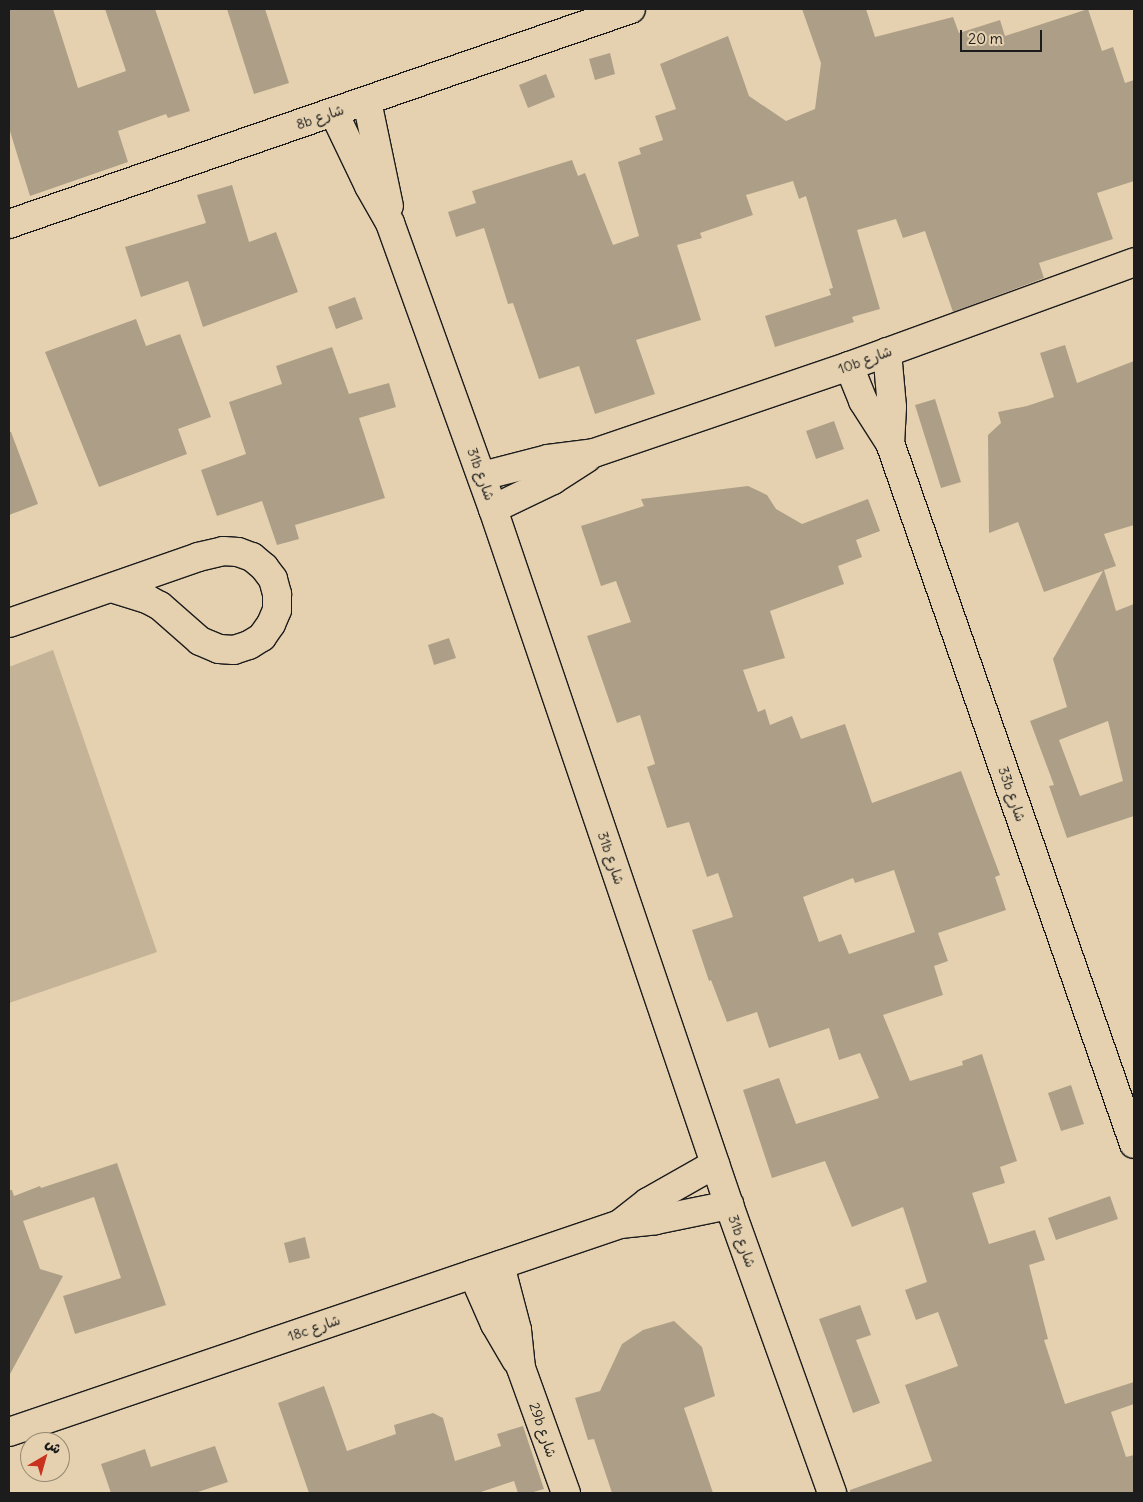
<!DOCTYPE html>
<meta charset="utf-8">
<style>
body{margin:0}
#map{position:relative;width:1143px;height:1502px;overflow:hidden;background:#e5d1af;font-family:Delius,"Playpen Sans Arabic",sans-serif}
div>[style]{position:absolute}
.green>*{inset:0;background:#c4b397}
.building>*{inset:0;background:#ad9f87}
.roads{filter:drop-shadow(1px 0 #1c1c1c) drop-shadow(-1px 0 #1c1c1c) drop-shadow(0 1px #1c1c1c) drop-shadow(0 -1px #1c1c1c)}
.minor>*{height:28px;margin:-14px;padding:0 14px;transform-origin:14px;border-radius:14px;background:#e5d1af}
span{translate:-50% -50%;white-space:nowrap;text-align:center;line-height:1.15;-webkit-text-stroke:5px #e5d1af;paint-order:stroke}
.street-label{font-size:14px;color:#1c1c1c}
.frame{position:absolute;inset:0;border:10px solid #1c1c1c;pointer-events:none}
.north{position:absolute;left:20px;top:1432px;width:50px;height:50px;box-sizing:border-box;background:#e5d1af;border:1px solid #958974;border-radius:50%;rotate:38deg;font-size:14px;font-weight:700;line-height:20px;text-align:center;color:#1c1c1c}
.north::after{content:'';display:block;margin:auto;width:18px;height:22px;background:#c8321e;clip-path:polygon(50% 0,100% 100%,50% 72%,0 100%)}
.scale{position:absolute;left:960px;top:30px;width:82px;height:22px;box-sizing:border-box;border:2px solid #1c1c1c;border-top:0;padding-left:6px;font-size:15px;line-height:18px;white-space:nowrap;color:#1c1c1c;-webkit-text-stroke:4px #e5d1af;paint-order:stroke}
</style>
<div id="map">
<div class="green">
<i style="clip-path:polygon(53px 650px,157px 952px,9px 1003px,9px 667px)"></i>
</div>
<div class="building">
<i style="clip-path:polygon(9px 9px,53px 9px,78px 88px,126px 71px,105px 9px,155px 9px,190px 111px,168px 118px,166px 114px,118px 131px,128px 162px,30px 196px,9px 128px)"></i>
<i style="clip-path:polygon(227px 9px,265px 9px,289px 83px,254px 94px)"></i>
<i style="clip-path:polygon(802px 9px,866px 9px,875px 37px,953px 17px,959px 33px,1000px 20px,1005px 36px,1088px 9px,1102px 51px,1113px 47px,1125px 83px,1134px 80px,1134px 181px,1097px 193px,1113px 239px,1039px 263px,1044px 278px,953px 312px,925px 231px,903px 238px,896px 219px,857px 230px,880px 309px,852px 317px,854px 322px,775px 347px,765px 316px,831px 295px,829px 289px,833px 288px,806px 196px,799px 199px,793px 181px,746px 195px,753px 215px,700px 233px,702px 238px,677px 245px,701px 320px,636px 340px,655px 394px,595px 414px,579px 366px,539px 379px,513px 303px,508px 304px,484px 228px,456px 237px,448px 212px,476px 203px,472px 191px,572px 160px,578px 176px,585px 173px,613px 245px,639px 236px,618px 162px,641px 154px,639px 148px,663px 140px,655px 116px,676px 109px,660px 64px,728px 36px,749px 96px,786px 121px,815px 109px,821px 63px)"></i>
<i style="clip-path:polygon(610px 53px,615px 74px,595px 80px,589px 59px)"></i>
<i style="clip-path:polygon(546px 74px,555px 97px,528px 108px,519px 85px)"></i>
<i style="clip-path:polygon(232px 185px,249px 242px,276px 232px,298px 292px,203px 327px,188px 281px,141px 297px,125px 247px,206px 223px,197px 195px)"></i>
<i style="clip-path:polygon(355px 297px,363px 319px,336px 329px,328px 307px)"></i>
<i style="clip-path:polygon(136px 319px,146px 346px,180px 334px,211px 417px,178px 429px,187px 454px,99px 487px,45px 352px)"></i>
<i style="clip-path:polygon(evenodd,1065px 345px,1077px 383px,1134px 361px,1134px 525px,1104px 534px,1116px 566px,1104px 570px,1116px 611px,1134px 604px,1134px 816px,1067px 838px,1049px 786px,1054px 785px,1030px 721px,1067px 707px,1053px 659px,1103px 571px,1044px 592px,1018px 522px,989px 533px,988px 435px,1001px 423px,998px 412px,1027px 406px,1054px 397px,1040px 353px,1065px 345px,1108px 721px,1123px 781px,1080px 796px,1059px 740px,1108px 721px)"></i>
<i style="clip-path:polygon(332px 347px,349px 394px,389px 383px,396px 407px,359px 418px,385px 498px,295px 525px,299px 539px,277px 545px,262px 501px,217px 516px,201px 470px,246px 454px,229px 402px,282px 384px,276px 366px)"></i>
<i style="clip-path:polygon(935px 399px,961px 482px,941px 488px,915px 405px)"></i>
<i style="clip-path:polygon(834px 421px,844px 449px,816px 459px,806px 431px)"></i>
<i style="clip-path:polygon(9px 432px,11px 432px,38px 504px,9px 515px)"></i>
<i style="clip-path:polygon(evenodd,748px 486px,767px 495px,776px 509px,802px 524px,868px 499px,880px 531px,856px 540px,862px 557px,838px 566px,844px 584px,770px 611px,785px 658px,743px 670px,758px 712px,765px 709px,770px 725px,792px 716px,801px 739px,845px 724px,872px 803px,961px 771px,1000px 875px,995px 877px,1006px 910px,938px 933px,948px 961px,934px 966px,943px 995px,883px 1015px,910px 1081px,963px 1065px,962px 1061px,982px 1054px,1017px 1161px,1000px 1167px,1005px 1183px,972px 1193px,989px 1244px,1035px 1230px,1045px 1260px,1029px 1265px,1048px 1339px,1044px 1340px,1065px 1404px,1134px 1382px,1134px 1404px,1111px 1412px,1126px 1457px,1134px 1455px,1134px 1493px,850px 1493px,850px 1490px,932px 1461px,905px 1385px,958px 1366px,938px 1312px,916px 1320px,905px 1290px,927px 1282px,903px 1207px,852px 1227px,825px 1161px,772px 1178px,743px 1090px,779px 1078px,796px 1124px,879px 1098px,860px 1053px,839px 1060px,829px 1028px,769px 1048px,757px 1012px,727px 1022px,711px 980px,709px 981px,692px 930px,733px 917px,718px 873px,707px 877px,689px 822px,667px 828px,647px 767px,655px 764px,640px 715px,617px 723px,587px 636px,631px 622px,616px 581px,601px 586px,581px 526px,644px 506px,641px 499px,748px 486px,894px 870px,915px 932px,849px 954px,841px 934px,819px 942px,803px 897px,853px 878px,855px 883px,894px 870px)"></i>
<i style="clip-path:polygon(449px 638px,456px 658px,434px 665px,428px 645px)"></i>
<i style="clip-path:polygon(1071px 1085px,1084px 1124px,1061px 1131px,1048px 1093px)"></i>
<i style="clip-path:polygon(117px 1163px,166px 1305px,75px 1334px,63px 1296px,121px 1278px,94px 1197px,23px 1221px,40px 1269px,63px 1276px,9px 1376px,9px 1190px,12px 1190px,14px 1196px,40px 1186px,41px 1188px)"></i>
<i style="clip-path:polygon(1110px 1196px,1118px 1219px,1056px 1240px,1048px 1218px)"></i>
<i style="clip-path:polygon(305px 1237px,310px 1258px,289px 1263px,284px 1243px)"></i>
<i style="clip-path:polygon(860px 1305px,871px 1335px,856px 1340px,880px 1403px,853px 1413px,819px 1319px)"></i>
<i style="clip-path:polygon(674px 1321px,702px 1347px,715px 1396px,684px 1408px,713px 1493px,612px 1493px,594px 1439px,588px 1440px,575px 1398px,600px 1391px,622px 1344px,643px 1330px)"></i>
<i style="clip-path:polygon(324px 1386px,347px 1451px,396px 1434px,394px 1425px,433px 1413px,443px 1418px,455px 1461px,501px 1446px,497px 1434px,523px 1426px,544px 1489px,530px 1493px,518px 1493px,514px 1481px,478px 1493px,309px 1493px,278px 1403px)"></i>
<i style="clip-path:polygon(215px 1446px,228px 1482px,195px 1493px,111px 1493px,101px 1464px,145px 1449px,151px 1467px)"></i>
</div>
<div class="roads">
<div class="minor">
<i style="left:367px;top:101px;width:107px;rotate:78.2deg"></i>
<i style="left:334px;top:113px;width:81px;rotate:64.4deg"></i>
<i style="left:369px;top:186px;width:43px;rotate:60.4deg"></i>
<i style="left:390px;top:223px;width:304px;rotate:70.2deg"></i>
<i style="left:493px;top:509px;width:735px;rotate:71.27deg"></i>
<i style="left:729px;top:1205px;width:306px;rotate:70.3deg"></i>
<i style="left:9px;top:224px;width:658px;rotate:-19.07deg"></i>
<i style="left:887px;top:352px;width:55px;rotate:84.8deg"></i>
<i style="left:892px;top:407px;width:36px;rotate:93deg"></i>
<i style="left:849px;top:366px;width:38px;rotate:68deg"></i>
<i style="left:863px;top:401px;width:50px;rotate:57.3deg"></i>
<i style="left:890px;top:443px;width:742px;rotate:70.81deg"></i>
<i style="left:482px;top:476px;width:68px;rotate:-14.4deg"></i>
<i style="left:548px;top:459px;width:46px;rotate:-7.4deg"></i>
<i style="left:594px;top:453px;width:269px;rotate:-18.8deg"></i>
<i style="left:849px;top:366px;width:303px;rotate:-20deg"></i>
<i style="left:493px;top:509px;width:67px;rotate:-25.8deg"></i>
<i style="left:553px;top:480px;width:40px;rotate:-32.9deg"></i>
<i style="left:9px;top:623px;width:200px;rotate:-19.2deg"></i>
<i style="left:198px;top:557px;width:26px;rotate:-13deg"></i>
<i style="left:223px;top:551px;width:15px;rotate:4deg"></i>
<i style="left:238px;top:552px;width:15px;rotate:20deg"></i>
<i style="left:252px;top:557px;width:16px;rotate:40deg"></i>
<i style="left:264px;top:567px;width:15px;rotate:53deg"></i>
<i style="left:273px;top:579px;width:16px;rotate:75deg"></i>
<i style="left:277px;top:594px;width:16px;rotate:90deg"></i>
<i style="left:277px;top:610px;width:15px;rotate:113deg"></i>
<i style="left:271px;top:624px;width:16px;rotate:125deg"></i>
<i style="left:262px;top:637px;width:15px;rotate:148deg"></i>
<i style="left:249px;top:645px;width:16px;rotate:162deg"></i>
<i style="left:234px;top:650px;width:15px;rotate:-176deg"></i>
<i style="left:219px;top:649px;width:21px;rotate:-157deg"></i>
<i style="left:200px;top:641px;width:53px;rotate:-138.8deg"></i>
<i style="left:160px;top:606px;width:15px;rotate:-152deg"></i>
<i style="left:147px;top:599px;width:37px;rotate:-163deg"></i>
<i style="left:621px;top:1223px;width:34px;rotate:-38deg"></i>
<i style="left:648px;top:1202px;width:77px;rotate:-29.6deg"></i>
<i style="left:500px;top:1265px;width:67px;rotate:75.3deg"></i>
<i style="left:517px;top:1330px;width:38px;rotate:84deg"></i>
<i style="left:521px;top:1368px;width:133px;rotate:70.2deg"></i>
<i style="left:473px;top:1274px;width:55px;rotate:66.3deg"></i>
<i style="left:495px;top:1324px;width:42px;rotate:59.7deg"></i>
<i style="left:9px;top:1432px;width:645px;rotate:-18.8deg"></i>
<i style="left:620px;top:1224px;width:36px;rotate:-6deg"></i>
<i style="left:656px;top:1220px;width:75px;rotate:-11.6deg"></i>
</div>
</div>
<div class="street-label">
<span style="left:320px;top:117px;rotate:-19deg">8b شارع</span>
<span style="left:865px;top:360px;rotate:-20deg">10b شارع</span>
<span style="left:481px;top:474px;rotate:70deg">31b شارع</span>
<span style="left:1012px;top:794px;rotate:71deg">33b شارع</span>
<span style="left:611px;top:858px;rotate:71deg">31b شارع</span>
<span style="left:742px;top:1241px;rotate:70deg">31b شارع</span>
<span style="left:314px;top:1328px;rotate:-19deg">18c شارع</span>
<span style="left:543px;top:1430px;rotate:71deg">29b شارع</span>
</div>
<div class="frame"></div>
<div class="north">ش</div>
<div class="scale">20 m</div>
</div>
